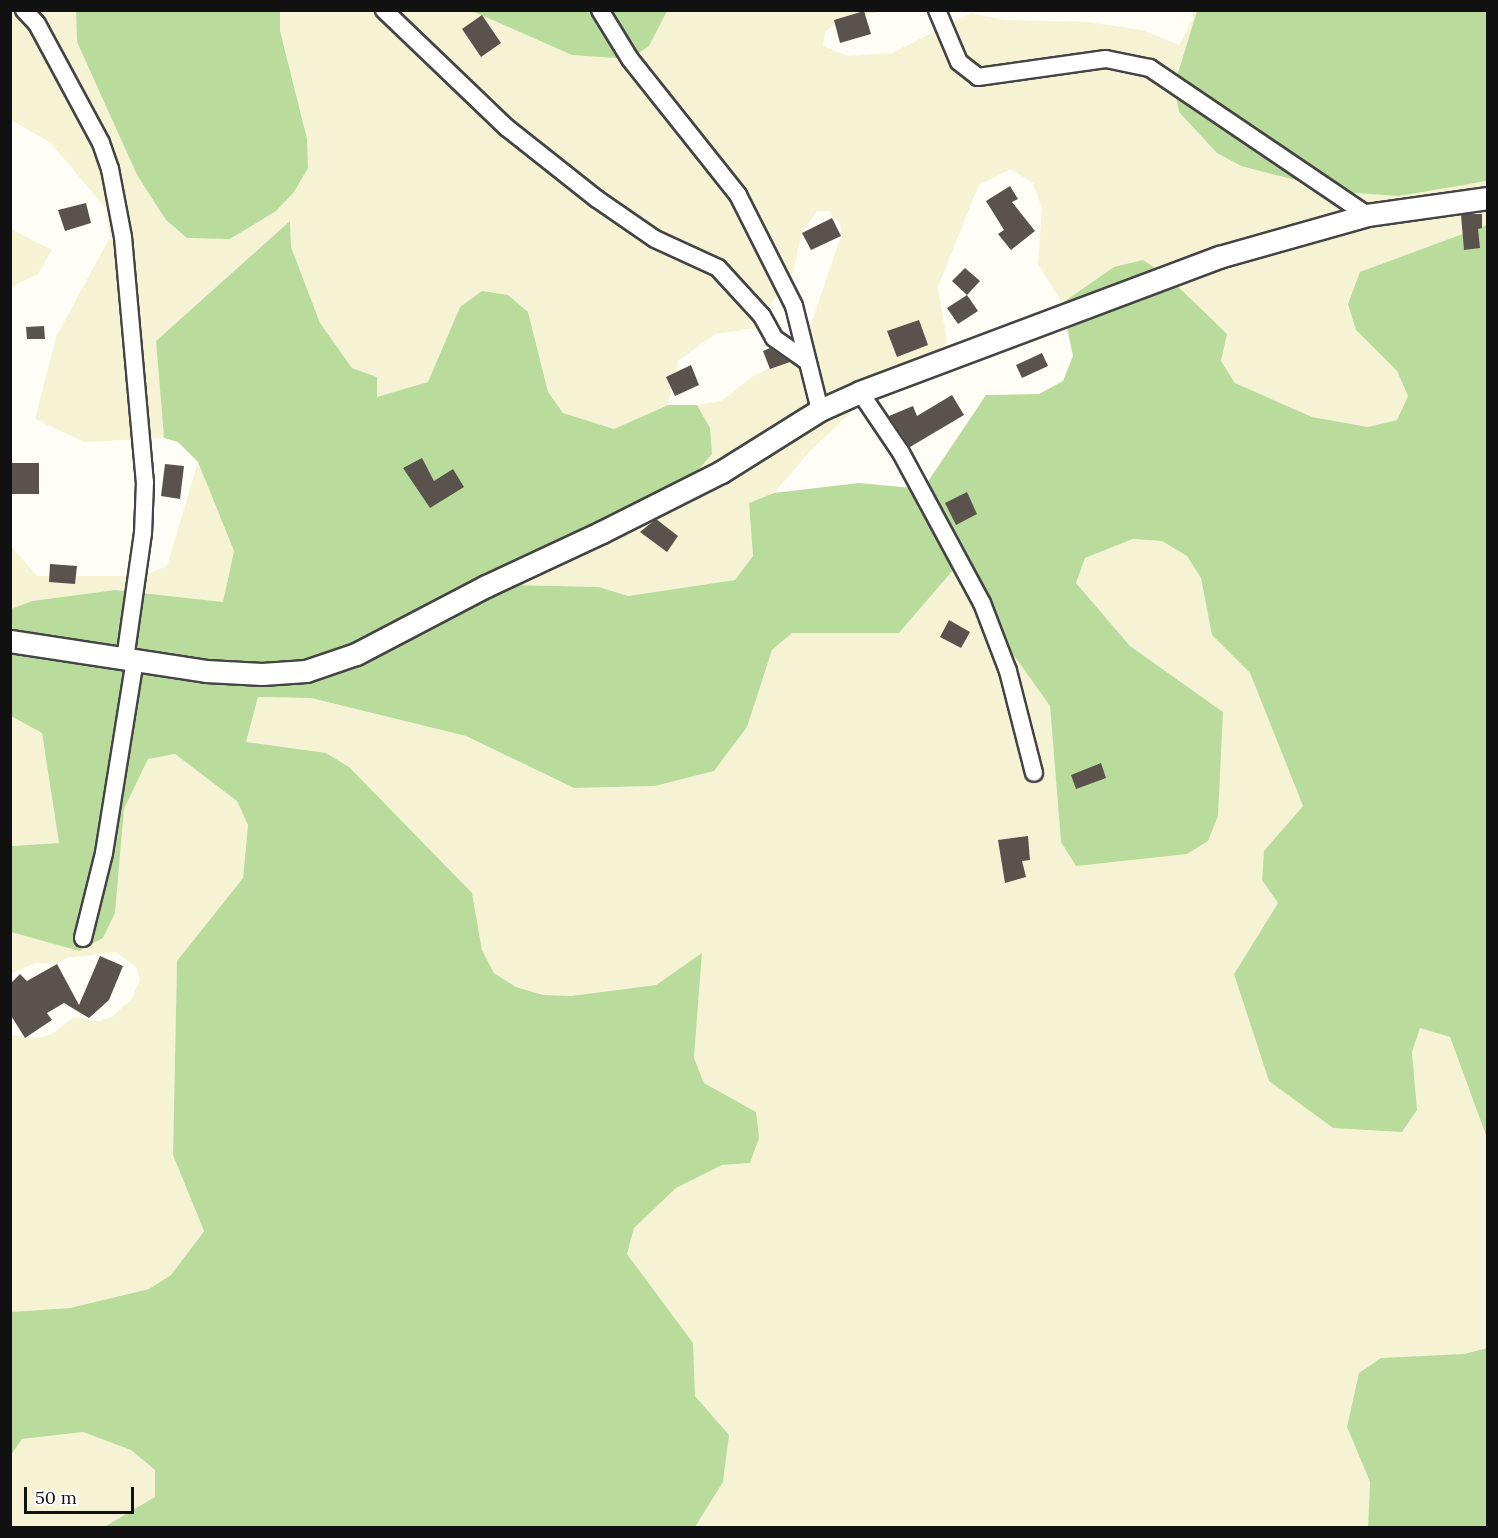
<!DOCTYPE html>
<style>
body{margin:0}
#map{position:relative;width:1498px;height:1538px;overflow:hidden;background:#fffdf5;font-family:Lora,serif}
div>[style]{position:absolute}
.farmland>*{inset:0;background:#f6f3d4}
.forest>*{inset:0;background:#b9dc9c}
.building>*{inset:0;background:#5a524d}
.roads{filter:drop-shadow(2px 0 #444) drop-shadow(-2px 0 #444) drop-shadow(0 2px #444) drop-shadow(0 -2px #444)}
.minor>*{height:16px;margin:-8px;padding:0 8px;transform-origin:8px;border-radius:8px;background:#fff}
.tertiary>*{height:21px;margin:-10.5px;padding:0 10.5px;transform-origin:10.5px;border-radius:10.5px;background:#fff}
span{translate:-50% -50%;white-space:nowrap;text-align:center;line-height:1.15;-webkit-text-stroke:6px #fff;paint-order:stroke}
.frame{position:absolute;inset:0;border:12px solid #111;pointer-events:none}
.scale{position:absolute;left:24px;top:1487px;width:110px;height:27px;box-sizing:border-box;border:3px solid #111;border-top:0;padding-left:8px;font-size:18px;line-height:21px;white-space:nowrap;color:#111;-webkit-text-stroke:4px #fff;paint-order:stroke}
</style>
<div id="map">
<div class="farmland">
<i style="clip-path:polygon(11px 11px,76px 11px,77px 42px,137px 175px,230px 239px,276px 211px,280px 11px,881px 11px,835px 24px,825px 32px,823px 46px,848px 56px,892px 53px,971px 13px,1003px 20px,1087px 22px,1142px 30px,1179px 45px,1193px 19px,1192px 11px,1197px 11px,1174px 86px,1399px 196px,1487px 181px,1487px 225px,1356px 330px,1397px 371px,1408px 396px,1397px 420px,1368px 427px,1312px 417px,1235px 383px,1221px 361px,1114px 267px,1062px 303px,1038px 264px,1042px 208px,1033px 183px,1011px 169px,979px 185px,938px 287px,947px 342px,933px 363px,873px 391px,812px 449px,774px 493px,749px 503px,753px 556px,735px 580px,628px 596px,599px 587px,515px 585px,505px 567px,710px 428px,697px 405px,721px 401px,753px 376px,781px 363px,799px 346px,812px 321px,841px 236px,840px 222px,832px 218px,830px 211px,817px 211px,802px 232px,793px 272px,755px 328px,715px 334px,678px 361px,668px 405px,614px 429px,562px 413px,548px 392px,528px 312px,460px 307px,428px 382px,377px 398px,377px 377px,352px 368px,320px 323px,291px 247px,290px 222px,156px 341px,164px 438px,84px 442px,35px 419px,56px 337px,110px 237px,106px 209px,51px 143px,11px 120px)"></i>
<i style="clip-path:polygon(11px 229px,52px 250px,38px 274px,13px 286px,11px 293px)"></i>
<i style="clip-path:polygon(198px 462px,234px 551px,223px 602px,115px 590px,32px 601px,11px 609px,11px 546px,37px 576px,142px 576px,167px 566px)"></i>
<i style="clip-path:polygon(1133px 539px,1162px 541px,1187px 556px,1202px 578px,1212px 635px,1250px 673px,1303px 806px,1264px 851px,1262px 880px,1278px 903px,1234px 974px,1416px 1110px,1412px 1052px,1419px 1028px,1450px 1037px,1487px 1138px,1487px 1348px,1464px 1354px,1347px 1427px,1370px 1482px,1368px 1527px,695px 1527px,729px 1435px,695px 1396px,692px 1343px,627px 1254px,634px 1228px,676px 1188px,722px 1165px,750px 1163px,756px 1112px,704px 1083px,694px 1058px,702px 954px,656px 985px,571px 996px,543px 995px,516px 987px,494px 973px,482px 950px,472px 893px,245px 742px,258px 697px,311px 698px,466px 736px,574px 788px,655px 786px,714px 771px,747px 727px,772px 650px,792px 633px,899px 633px,953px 569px,1050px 706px,1061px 842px,1223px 712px,1130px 646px,1076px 583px,1085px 558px)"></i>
<i style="clip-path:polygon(11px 716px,42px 733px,59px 843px,11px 846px)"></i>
<i style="clip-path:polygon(175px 754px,237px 800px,248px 825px,243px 878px,177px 961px,173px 1155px,204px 1230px,171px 1275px,149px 1289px,70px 1308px,11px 1312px,11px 1035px,38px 1038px,52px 1034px,74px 1017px,99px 1021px,112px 1017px,132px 998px,140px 980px,136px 967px,116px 952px,66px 958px,57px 964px,35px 963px,11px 974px,11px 932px,79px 951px,115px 913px,124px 809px,148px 759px)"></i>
<i style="clip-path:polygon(83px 1432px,131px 1450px,155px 1470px,155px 1497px,104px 1527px,11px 1527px,10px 1455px,22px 1439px)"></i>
</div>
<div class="forest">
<i style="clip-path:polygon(76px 11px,280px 11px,280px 31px,307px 139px,308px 168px,294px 192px,276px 211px,230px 239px,187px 238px,166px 220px,137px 175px,77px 42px)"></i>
<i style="clip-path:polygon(472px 11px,667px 11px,649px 46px,630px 59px,572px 55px)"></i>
<i style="clip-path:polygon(1197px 11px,1487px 11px,1487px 181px,1399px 196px,1342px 192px,1241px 166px,1217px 153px,1179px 112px,1174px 86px)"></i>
<i style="clip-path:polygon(290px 221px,291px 247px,320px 323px,352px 368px,377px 377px,377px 397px,428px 382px,460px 307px,482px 291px,508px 295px,528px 312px,548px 392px,563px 413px,614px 429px,668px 405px,697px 405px,710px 428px,712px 454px,693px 476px,505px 567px,515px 585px,599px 587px,628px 596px,735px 580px,753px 556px,749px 503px,774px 493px,859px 483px,923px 489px,986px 395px,1039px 394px,1063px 381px,1073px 356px,1062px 303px,1114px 267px,1143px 260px,1166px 275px,1227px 334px,1221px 361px,1235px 383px,1312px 417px,1368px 427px,1397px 420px,1408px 396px,1397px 371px,1356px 330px,1348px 304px,1360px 272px,1487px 225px,1487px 1138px,1450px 1037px,1420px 1028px,1412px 1052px,1417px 1110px,1402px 1132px,1333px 1128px,1269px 1081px,1234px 974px,1278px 903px,1262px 880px,1264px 851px,1303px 806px,1250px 673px,1212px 635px,1201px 578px,1187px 556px,1162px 541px,1133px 539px,1085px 558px,1076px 583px,1130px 646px,1223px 712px,1218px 816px,1208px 841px,1187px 854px,1076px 866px,1061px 842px,1050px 706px,953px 570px,899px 633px,792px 633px,772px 650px,747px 727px,714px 771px,655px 786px,574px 788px,466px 736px,311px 698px,258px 697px,246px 742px,326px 753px,349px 767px,472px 893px,482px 950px,494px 973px,516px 987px,543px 995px,571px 996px,656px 985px,702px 953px,694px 1058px,704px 1083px,756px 1112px,759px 1138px,750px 1163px,722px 1165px,676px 1188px,634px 1228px,627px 1254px,693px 1343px,695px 1396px,729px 1435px,723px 1482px,695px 1527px,104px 1527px,155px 1497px,155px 1470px,131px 1450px,83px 1432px,22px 1439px,11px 1455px,11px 1312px,70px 1308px,149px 1289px,171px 1275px,204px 1231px,173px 1155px,177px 961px,243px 878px,248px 825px,237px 801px,175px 754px,148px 759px,124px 809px,115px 913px,103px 938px,79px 951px,11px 932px,11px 846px,59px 843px,42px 733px,11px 716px,11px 609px,32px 601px,115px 590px,223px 602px,234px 551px,198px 462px,178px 442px,164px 438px,156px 341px)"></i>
<i style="clip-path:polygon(1487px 1348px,1487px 1527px,1368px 1527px,1370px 1482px,1347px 1427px,1359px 1373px,1381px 1358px,1464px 1354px)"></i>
</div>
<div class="building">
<i style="clip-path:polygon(864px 11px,871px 34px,840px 43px,834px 20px)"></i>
<i style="clip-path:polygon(482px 15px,501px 43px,481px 57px,462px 29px)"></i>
<i style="clip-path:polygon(1010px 186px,1018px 199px,1012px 202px,1035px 231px,1011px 250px,998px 234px,1004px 230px,986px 201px)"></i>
<i style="clip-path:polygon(86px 203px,91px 223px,65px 231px,58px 210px)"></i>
<i style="clip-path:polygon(1465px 214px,1482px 214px,1482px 228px,1478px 229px,1480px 248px,1464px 250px,1461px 215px)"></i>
<i style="clip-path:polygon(832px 218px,841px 236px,811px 250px,802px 233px)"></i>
<i style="clip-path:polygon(965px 268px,980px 281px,967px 295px,952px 281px)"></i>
<i style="clip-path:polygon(967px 295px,978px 311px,958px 324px,947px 308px)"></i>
<i style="clip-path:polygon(919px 320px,928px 345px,897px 357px,887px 331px)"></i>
<i style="clip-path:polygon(44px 326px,45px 339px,27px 339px,26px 327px)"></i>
<i style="clip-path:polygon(770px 348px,790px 362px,770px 369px,763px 351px)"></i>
<i style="clip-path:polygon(1042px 353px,1048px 366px,1022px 378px,1016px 365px)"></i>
<i style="clip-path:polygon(691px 365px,699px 385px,675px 396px,666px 377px)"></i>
<i style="clip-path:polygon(952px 395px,964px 415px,910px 447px,889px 416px,913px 406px,917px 416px)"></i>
<i style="clip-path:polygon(422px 458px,434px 481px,453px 469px,464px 487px,430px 508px,403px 468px)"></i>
<i style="clip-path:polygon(12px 463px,39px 463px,39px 494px,12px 494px)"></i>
<i style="clip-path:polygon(165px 464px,184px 466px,180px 499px,161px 496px)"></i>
<i style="clip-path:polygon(967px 492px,977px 514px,956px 525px,945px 503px)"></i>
<i style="clip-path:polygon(656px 519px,678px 536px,667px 552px,640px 532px)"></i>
<i style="clip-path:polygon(50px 564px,77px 566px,75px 584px,49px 582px)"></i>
<i style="clip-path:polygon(949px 620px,970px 632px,961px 648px,940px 637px)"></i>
<i style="clip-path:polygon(1101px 763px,1106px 778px,1076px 789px,1071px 775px)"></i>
<i style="clip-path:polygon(1028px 836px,1030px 860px,1022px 861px,1026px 877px,1005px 883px,998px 840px)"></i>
<i style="clip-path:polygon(100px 956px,123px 966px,109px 1000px,89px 1018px,64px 1003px,47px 1013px,52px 1020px,25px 1038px,10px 1014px,10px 984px,20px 974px,27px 981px,57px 964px,79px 1005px)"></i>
</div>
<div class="roads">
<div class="minor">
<i style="left:24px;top:10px;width:19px;rotate:47deg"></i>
<i style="left:37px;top:24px;width:135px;rotate:61.7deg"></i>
<i style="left:101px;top:143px;width:28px;rotate:71deg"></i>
<i style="left:110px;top:169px;width:69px;rotate:79.2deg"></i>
<i style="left:123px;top:237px;width:246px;rotate:84.9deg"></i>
<i style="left:145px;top:482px;width:51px;rotate:92.2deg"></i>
<i style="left:143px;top:533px;width:127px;rotate:98.1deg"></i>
<i style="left:384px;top:10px;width:169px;rotate:43.8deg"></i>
<i style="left:506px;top:127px;width:116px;rotate:38.4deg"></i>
<i style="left:597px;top:199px;width:70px;rotate:34.6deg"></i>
<i style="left:655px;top:239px;width:69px;rotate:24.7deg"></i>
<i style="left:718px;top:268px;width:65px;rotate:47.5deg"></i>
<i style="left:762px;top:316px;width:25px;rotate:61deg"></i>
<i style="left:774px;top:338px;width:39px;rotate:35deg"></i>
<i style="left:600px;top:10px;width:57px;rotate:58.5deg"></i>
<i style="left:630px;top:59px;width:174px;rotate:51.5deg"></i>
<i style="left:738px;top:195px;width:124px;rotate:63.2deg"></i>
<i style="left:794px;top:306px;width:107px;rotate:76deg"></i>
<i style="left:937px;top:10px;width:56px;rotate:67.1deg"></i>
<i style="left:959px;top:62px;width:24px;rotate:38deg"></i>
<i style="left:978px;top:77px;width:129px;rotate:-8deg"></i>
<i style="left:1106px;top:59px;width:45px;rotate:11.6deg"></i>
<i style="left:1150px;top:68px;width:262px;rotate:34.1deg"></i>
<i style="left:860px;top:392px;width:71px;rotate:55.9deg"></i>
<i style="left:900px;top:451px;width:173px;rotate:61.7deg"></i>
<i style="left:982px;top:603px;width:73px;rotate:69.1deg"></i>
<i style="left:1008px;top:671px;width:105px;rotate:75.7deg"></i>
<i style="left:83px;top:938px;width:88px;rotate:-76.1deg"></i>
<i style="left:104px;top:853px;width:195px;rotate:-80.9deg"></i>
</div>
<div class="tertiary">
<i style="left:10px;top:641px;width:198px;rotate:8.7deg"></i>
<i style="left:206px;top:671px;width:56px;rotate:3.1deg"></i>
<i style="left:262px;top:674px;width:44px;rotate:-3.9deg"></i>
<i style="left:306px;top:671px;width:53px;rotate:-18.8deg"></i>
<i style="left:356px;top:654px;width:147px;rotate:-27.6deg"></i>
<i style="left:486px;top:586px;width:128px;rotate:-25deg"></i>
<i style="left:602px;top:532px;width:133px;rotate:-26.8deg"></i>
<i style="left:721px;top:472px;width:117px;rotate:-32.1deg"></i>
<i style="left:820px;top:410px;width:44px;rotate:-24.2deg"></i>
<i style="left:860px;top:392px;width:384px;rotate:-20.6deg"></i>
<i style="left:1219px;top:257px;width:154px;rotate:-15.8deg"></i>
<i style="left:1367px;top:215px;width:122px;rotate:-8deg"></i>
</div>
</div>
<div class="frame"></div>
<div class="scale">50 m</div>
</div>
